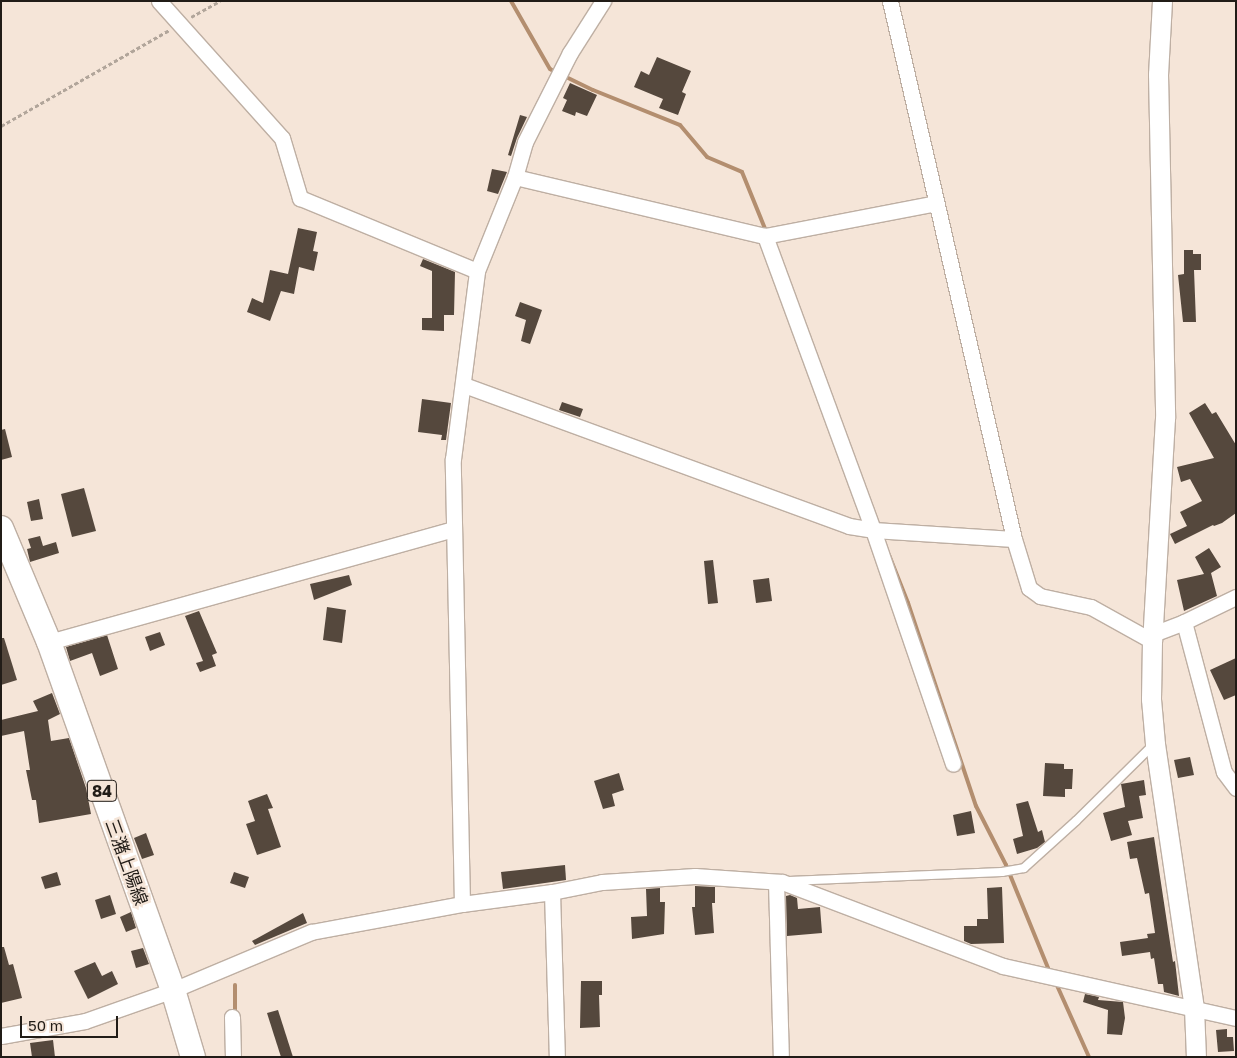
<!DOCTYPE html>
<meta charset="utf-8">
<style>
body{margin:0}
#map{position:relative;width:1237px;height:1058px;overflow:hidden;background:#f5e5d8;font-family:"Golos Text","Noto Sans JP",sans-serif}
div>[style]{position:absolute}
.stream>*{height:4px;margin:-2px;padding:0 2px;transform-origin:2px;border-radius:2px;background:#b38e6f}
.building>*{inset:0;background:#55483d}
.path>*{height:2.5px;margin-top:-1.25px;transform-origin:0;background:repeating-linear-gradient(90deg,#b1a59a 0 4px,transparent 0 6.5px)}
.roads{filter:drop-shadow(1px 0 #beafa3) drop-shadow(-1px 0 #beafa3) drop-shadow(0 1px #beafa3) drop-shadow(0 -1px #beafa3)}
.service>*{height:8px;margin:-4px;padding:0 4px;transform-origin:4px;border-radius:4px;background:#fff}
.minor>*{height:15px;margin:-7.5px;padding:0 7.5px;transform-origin:7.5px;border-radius:7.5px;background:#fff}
.tertiary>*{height:19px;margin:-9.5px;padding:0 9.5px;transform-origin:9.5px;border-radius:9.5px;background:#fff}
.primary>*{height:24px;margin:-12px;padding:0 12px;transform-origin:12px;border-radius:12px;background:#fff}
span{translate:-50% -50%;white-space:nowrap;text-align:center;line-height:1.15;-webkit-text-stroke:5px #f5e5d8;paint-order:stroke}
.shield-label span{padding:1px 4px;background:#f5e5d8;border:1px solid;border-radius:4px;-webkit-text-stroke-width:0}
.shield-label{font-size:16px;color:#211c17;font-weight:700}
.street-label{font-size:18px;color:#211c17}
.frame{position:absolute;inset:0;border:2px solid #211c17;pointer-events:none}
.scale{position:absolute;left:20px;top:1016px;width:98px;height:22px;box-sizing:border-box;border:2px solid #211c17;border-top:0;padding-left:6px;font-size:15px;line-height:18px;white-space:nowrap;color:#211c17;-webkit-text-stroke:4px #f5e5d8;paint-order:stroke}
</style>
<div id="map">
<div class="stream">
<i style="left:511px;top:1px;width:78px;rotate:60.2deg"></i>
<i style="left:550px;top:69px;width:8px;rotate:30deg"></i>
<i style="left:564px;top:76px;width:32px;rotate:26deg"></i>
<i style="left:593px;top:90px;width:94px;rotate:21.9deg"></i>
<i style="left:680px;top:125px;width:42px;rotate:49.8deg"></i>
<i style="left:707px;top:157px;width:38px;rotate:23deg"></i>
<i style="left:742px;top:172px;width:64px;rotate:67.9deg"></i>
<i style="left:889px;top:555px;width:52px;rotate:68.4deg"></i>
<i style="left:908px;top:603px;width:214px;rotate:71.5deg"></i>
<i style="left:976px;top:806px;width:66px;rotate:63deg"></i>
<i style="left:1006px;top:865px;width:117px;rotate:67.8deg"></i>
<i style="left:1055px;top:981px;width:83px;rotate:65.9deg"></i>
<i style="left:235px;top:985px;width:30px;rotate:90deg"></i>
</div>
<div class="building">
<i style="clip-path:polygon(657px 57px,691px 71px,682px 92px,686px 94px,678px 115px,659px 108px,663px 99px,634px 87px,641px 71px,649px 75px)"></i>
<i style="clip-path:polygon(570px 83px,597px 95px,587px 116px,576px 112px,575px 116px,562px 111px,567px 100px,563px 98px)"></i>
<i style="clip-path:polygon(520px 115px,527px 117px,517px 138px,511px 156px,508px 155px)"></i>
<i style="clip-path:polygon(492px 169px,507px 172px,498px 194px,487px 191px)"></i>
<i style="clip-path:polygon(298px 228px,317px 232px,313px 251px,318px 252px,314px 271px,299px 267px,294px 294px,281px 291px,270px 321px,247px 312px,252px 298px,263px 303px,270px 270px,288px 274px)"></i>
<i style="clip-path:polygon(1184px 250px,1193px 250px,1193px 254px,1201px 254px,1201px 270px,1194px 270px,1196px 322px,1183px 322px,1178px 275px,1184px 274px)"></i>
<i style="clip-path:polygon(423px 259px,455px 272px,454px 315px,444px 315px,444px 331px,422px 330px,422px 318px,432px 318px,432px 271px,420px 266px)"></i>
<i style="clip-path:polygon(520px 302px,542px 310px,530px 344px,521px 341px,526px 320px,515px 316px)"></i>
<i style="clip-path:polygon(422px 399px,451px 403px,446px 440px,441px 440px,442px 435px,418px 432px)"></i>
<i style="clip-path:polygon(562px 402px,583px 409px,580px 417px,559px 410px)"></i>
<i style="clip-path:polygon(1205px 403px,1212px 414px,1216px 412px,1236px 445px,1236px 513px,1222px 523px,1214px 526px,1213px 525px,1175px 544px,1170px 534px,1187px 526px,1180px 512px,1202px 501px,1190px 479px,1181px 482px,1177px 467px,1214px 458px,1189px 413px)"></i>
<i style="clip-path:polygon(5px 429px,12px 457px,1px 460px,1px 430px)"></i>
<i style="clip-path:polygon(84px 488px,96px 531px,72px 537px,61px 494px)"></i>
<i style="clip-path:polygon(39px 499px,43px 519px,31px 521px,27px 502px)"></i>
<i style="clip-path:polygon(40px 536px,43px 546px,56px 542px,59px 553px,30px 562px,27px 549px,31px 548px,28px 539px)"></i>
<i style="clip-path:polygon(1209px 548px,1221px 567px,1211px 573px,1217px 596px,1184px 611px,1177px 580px,1204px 574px,1195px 557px)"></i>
<i style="clip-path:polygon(713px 560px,718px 603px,708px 604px,704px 561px)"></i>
<i style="clip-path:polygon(349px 575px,352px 585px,314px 600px,310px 584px)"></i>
<i style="clip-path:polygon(769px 578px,772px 601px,756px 603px,753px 580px)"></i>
<i style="clip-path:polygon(327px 607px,346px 610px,342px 643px,323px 640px)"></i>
<i style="clip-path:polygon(199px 611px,217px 653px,212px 655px,216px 666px,200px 672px,196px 663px,203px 661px,185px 616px)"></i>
<i style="clip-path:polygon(160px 632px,165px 645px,150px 651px,145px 637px)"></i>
<i style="clip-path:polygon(107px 635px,118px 669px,100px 676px,92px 653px,70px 661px,66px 647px)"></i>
<i style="clip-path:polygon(1px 638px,4px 638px,17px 680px,1px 685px)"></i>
<i style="clip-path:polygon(1236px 658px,1236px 695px,1224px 700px,1210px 670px)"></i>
<i style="clip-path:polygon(52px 693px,60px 714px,48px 720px,51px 741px,69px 738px,86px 788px,91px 814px,39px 823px,36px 800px,32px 800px,26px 770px,30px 770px,24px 731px,1px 736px,1px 720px,38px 711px,33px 701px)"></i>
<i style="clip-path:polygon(1190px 757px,1194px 775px,1178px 778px,1174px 760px)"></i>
<i style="clip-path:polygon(1045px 763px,1064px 764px,1064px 769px,1073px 769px,1072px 789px,1065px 789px,1065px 797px,1043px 796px)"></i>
<i style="clip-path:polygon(619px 773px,624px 790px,612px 794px,615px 806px,603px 809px,594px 781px)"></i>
<i style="clip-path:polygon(1144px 780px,1146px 795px,1139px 796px,1143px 818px,1128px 821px,1132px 835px,1111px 841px,1103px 813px,1125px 807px,1121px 784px)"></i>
<i style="clip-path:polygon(267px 794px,273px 808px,268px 809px,281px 847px,257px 855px,246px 824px,255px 821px,248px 801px)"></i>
<i style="clip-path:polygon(1028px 801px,1038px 832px,1042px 830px,1045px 842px,1037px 848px,1017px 854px,1013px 839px,1023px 836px,1016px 804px)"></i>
<i style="clip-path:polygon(971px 811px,975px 833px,957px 836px,953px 815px)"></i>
<i style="clip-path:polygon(146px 833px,154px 855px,142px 859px,134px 838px)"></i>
<i style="clip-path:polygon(1154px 837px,1173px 962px,1175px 961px,1179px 996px,1164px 992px,1163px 984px,1158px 984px,1154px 958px,1151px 959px,1150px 952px,1122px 956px,1120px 942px,1148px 938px,1147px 934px,1155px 933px,1149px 893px,1145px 894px,1137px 858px,1130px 859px,1127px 842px)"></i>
<i style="clip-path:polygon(565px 865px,566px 880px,503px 889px,501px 872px)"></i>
<i style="clip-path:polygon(57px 872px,61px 885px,45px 889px,41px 877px)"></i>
<i style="clip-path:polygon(234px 872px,249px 877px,245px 888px,230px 883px)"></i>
<i style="clip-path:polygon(695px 886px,715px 887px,715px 903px,712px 903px,714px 933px,695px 935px,692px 907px,695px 907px)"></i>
<i style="clip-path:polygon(1002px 887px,1004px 943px,971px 944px,964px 941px,964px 926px,977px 926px,977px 919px,988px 919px,987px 888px)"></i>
<i style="clip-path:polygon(660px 888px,660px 902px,665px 902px,664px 934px,632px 939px,631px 917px,647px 916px,646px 889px)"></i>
<i style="clip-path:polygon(110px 895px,116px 914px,101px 919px,95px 900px)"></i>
<i style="clip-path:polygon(790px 895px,797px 898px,798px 909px,820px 907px,822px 933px,787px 936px,786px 896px)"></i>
<i style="clip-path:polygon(131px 912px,136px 928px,126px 932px,120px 917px)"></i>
<i style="clip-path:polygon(303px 913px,307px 923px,255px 945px,252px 941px)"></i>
<i style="clip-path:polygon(1px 947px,4px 947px,9px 965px,13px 964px,22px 998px,1px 1003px)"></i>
<i style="clip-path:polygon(143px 948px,149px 964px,136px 968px,131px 951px)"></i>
<i style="clip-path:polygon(95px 962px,102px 976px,112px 971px,118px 984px,88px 999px,74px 971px)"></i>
<i style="clip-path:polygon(581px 981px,602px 981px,602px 995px,599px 995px,600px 1027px,580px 1028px)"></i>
<i style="clip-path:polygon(1085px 994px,1099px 997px,1098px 1000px,1123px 1002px,1125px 1018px,1122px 1035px,1107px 1034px,1108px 1010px,1083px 1002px)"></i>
<i style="clip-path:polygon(278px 1010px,293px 1057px,281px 1057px,273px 1032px,267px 1013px)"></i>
<i style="clip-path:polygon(1227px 1029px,1227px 1037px,1233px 1037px,1234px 1051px,1218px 1052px,1216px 1030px)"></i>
<i style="clip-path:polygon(53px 1040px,55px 1057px,32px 1057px,30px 1043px)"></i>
</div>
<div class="path">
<i style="left:191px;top:17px;width:33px;rotate:-29deg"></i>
<i style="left:1px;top:126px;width:193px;rotate:-29.7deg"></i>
</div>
<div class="roads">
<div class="service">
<i style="left:789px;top:881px;width:213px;rotate:-2.4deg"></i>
<i style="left:1002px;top:872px;width:22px;rotate:-10deg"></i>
<i style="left:1024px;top:868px;width:70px;rotate:-42.1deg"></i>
<i style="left:1076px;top:821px;width:108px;rotate:-44.6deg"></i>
</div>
<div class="minor">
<i style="left:159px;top:1px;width:184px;rotate:48.1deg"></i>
<i style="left:282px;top:138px;width:63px;rotate:73.3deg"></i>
<i style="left:300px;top:198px;width:191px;rotate:22.4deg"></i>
<i style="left:890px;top:1px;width:552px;rotate:77.02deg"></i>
<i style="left:1014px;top:539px;width:51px;rotate:73deg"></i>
<i style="left:1029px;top:588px;width:14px;rotate:36deg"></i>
<i style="left:1040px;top:596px;width:52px;rotate:12.2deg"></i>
<i style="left:1091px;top:607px;width:70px;rotate:29.1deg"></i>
<i style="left:515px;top:177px;width:257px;rotate:13.3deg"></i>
<i style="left:765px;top:236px;width:174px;rotate:-10.9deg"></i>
<i style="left:765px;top:236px;width:313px;rotate:69.8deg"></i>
<i style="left:873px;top:530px;width:247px;rotate:71.1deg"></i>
<i style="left:464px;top:385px;width:410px;rotate:20.1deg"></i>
<i style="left:849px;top:526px;width:24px;rotate:9deg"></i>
<i style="left:873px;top:530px;width:141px;rotate:3.7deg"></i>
<i style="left:1184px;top:622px;width:155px;rotate:75.1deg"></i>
<i style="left:1224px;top:772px;width:20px;rotate:53deg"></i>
<i style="left:1153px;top:634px;width:33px;rotate:-21deg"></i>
<i style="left:1184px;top:622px;width:58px;rotate:-25.7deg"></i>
<i style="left:49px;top:642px;width:420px;rotate:-15.6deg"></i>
<i style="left:776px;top:882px;width:175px;rotate:88.4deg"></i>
<i style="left:552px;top:892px;width:165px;rotate:88.3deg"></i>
<i style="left:462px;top:904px;width:445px;rotate:-91.2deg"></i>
<i style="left:453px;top:459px;width:190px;rotate:-82.7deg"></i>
<i style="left:477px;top:271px;width:101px;rotate:-68deg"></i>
<i style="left:515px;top:177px;width:36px;rotate:-74deg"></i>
<i style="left:525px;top:142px;width:100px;rotate:-63.2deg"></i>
<i style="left:570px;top:53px;width:62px;rotate:-57.6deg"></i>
<i style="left:232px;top:1017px;width:40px;rotate:88.6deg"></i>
<i style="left:1px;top:1036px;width:85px;rotate:-10.1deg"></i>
<i style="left:85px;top:1021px;width:93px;rotate:-19.4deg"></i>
<i style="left:173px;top:990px;width:150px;rotate:-22.8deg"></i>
<i style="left:311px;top:932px;width:154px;rotate:-10.5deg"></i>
<i style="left:462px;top:904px;width:91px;rotate:-7.6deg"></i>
<i style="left:552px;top:892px;width:51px;rotate:-11.3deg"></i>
<i style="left:602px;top:882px;width:93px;rotate:-3.7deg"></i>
<i style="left:695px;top:876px;width:87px;rotate:3.9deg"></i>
<i style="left:782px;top:882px;width:236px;rotate:20.8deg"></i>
<i style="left:1003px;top:966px;width:239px;rotate:12.6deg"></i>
</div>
<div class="tertiary">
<i style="left:1162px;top:1px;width:73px;rotate:93.1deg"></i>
<i style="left:1158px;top:74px;width:344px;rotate:88.8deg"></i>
<i style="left:1165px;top:418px;width:223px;rotate:93.3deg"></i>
<i style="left:1152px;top:641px;width:58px;rotate:91deg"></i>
<i style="left:1151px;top:699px;width:45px;rotate:84.9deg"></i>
<i style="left:1155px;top:744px;width:267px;rotate:81.6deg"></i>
<i style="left:1194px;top:1008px;width:49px;rotate:87.7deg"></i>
</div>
<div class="primary">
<i style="left:1px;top:528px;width:124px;rotate:67.2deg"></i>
<i style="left:49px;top:642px;width:369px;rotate:70.4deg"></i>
<i style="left:173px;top:990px;width:70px;rotate:73.4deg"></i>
</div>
</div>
<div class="shield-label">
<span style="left:102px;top:791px">84</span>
</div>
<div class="street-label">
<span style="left:127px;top:862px;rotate:70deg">三潴上陽線</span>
</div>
<div class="frame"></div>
<div class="scale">50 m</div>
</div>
